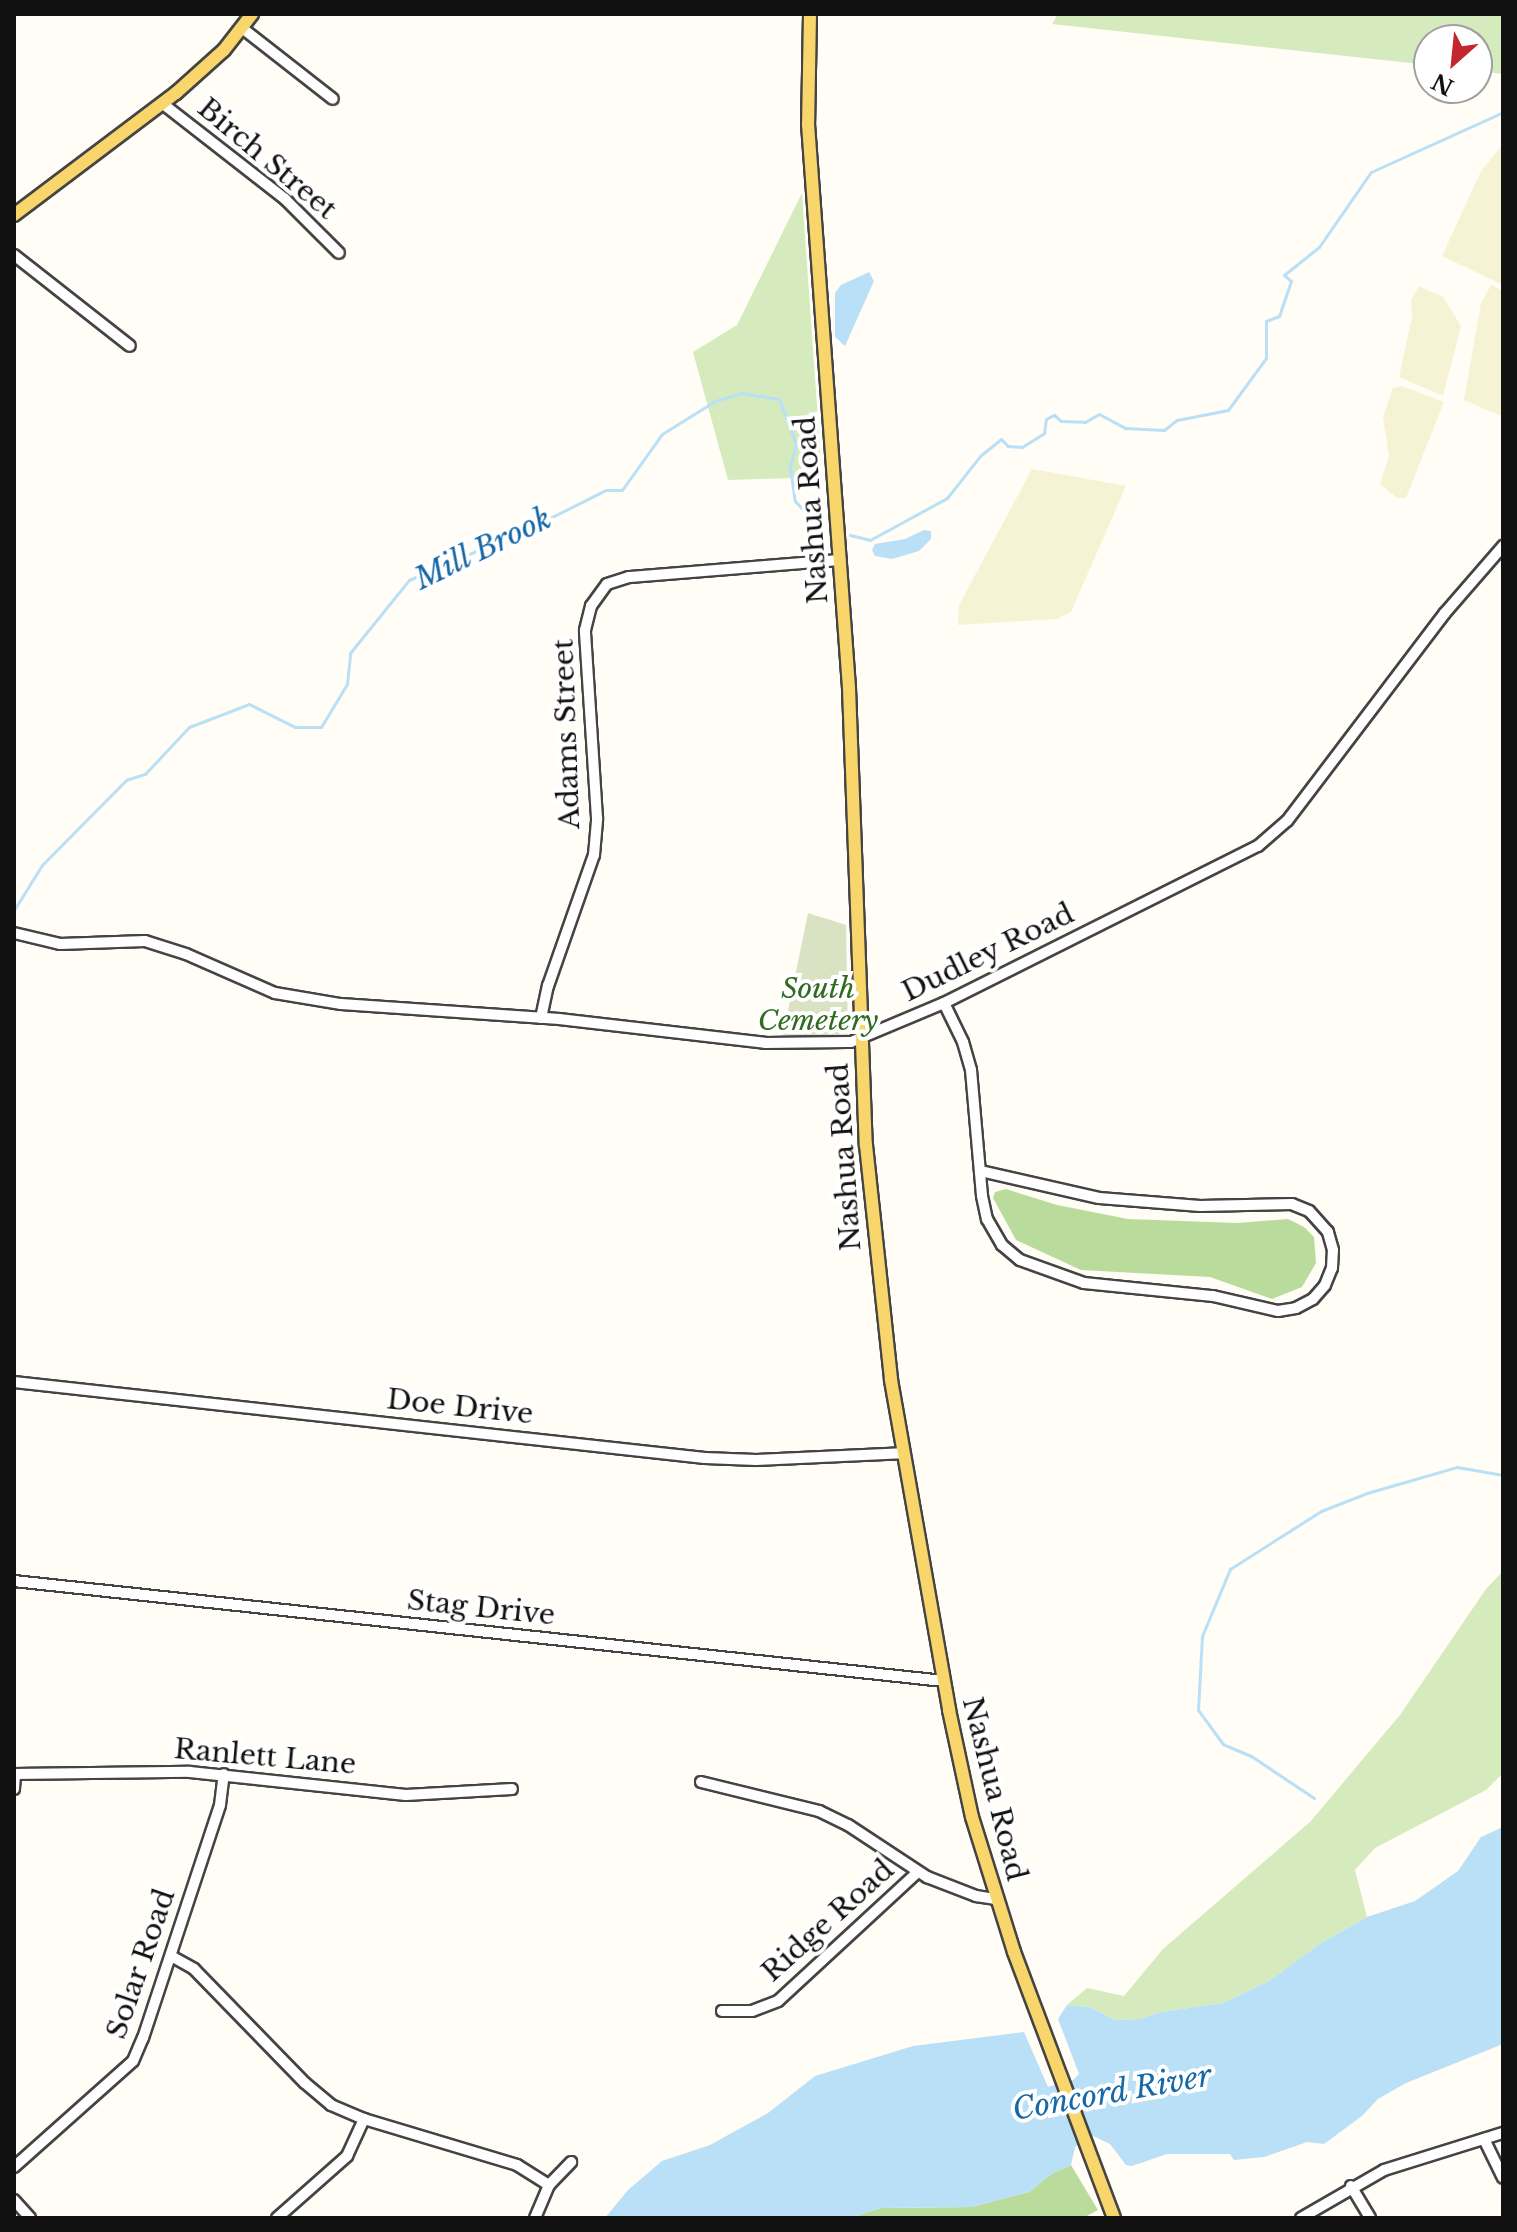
<!DOCTYPE html>
<style>
body{margin:0}
#map{position:relative;width:1517px;height:2232px;overflow:hidden;background:#fffdf5;font-family:"Libre Baskerville",serif}
div>[style]{position:absolute}
.farmland>*{inset:0;background:#f6f3d4}
.green>*{inset:0;background:#d5ebbd}
.forest>*{inset:0;background:#b9dc9c}
.cemetery>*{inset:0;background:#d9e3c4}
.water>*{inset:0;background:#b9e0f7}
.stream>*{height:3px;margin:-1.5px;padding:0 1.5px;transform-origin:1.5px;border-radius:1.5px;background:#b9e0f7}
.roads{filter:drop-shadow(2px 0 #444) drop-shadow(-2px 0 #444) drop-shadow(0 2px #444) drop-shadow(0 -2px #444)}
.minor>*{height:10px;margin:-5px;padding:0 5px;transform-origin:5px;border-radius:5px;background:#fff}
.major>*{height:12px;margin:-6px;padding:0 6px;transform-origin:6px;border-radius:6px;background:#f9d66b}
span{translate:-50% -50%;white-space:nowrap;text-align:center;line-height:1.15;-webkit-text-stroke:8px #fff;paint-order:stroke}
.street-label{font-size:28px;color:#111}
.park-label{font-size:28px;color:#2f6b1f;font-style:italic}
.water-label{font-size:30px;color:#1768a6;font-style:italic}
.frame{position:absolute;inset:0;border:16px solid #111;pointer-events:none}
.north{position:absolute;left:1413px;top:24px;width:80px;height:80px;box-sizing:border-box;background:#fff;border:2px solid #a0a0a0;border-radius:50%;rotate:207deg;font-size:22px;font-weight:700;line-height:32px;text-align:center;color:#111}
.north::after{content:'';display:block;margin:auto;width:28px;height:36px;background:#c4262e;clip-path:polygon(50% 0,100% 100%,50% 72%,0 100%)}
</style>
<div id="map">
<div class="farmland">
<i style="clip-path:polygon(1503px 144px,1503px 285px,1442px 256px,1481px 171px)"></i>
<i style="clip-path:polygon(1491px 285px,1503px 291px,1503px 417px,1464px 400px,1481px 303px)"></i>
<i style="clip-path:polygon(1419px 286px,1443px 297px,1461px 326px,1443px 396px,1399px 377px,1412px 317px,1411px 300px)"></i>
<i style="clip-path:polygon(1402px 386px,1444px 402px,1406px 498px,1397px 498px,1380px 484px,1389px 456px,1383px 417px,1393px 388px)"></i>
<i style="clip-path:polygon(1032px 469px,1126px 486px,1071px 612px,1057px 619px,958px 625px,959px 605px)"></i>
</div>
<div class="green">
<i style="clip-path:polygon(1058px 14px,1503px 14px,1503px 74px,1477px 71px,1477px 40px,1429px 40px,1429px 65px,1052px 24px)"></i>
<i style="clip-path:polygon(802px 193px,822px 477px,728px 480px,693px 352px,737px 325px)"></i>
<i style="clip-path:polygon(1503px 1571px,1503px 1773px,1486px 1790px,1375px 1848px,1355px 1870px,1367px 1917px,1321px 1943px,1269px 1981px,1223px 2003px,1161px 2012px,1139px 2019px,1115px 2020px,1090px 2007px,1067px 2005px,1087px 1988px,1124px 1996px,1163px 1949px,1310px 1822px,1400px 1715px,1486px 1589px)"></i>
</div>
<div class="forest">
<i style="clip-path:polygon(1006px 1189px,1057px 1205px,1128px 1219px,1237px 1223px,1288px 1219px,1304px 1227px,1314px 1237px,1316px 1263px,1302px 1287px,1272px 1299px,1210px 1277px,1081px 1270px,1016px 1240px,993px 1198px,995px 1192px)"></i>
<i style="clip-path:polygon(1071px 2165px,1098px 2210px,1083px 2218px,850px 2218px,881px 2208px,971px 2207px,1029px 2192px,1051px 2174px)"></i>
</div>
<div class="cemetery">
<i style="clip-path:polygon(808px 913px,846px 925px,848px 1035px,783px 1035px)"></i>
</div>
<div class="water">
<i style="clip-path:polygon(869px 272px,874px 281px,845px 346px,835px 337px,835px 293px,841px 285px)"></i>
<i style="clip-path:polygon(924px 530px,931px 531px,931px 539px,919px 551px,892px 559px,875px 556px,872px 550px,875px 544px,905px 539px)"></i>
<i style="clip-path:polygon(1503px 1827px,1503px 2044px,1406px 2083px,1378px 2099px,1362px 2116px,1324px 2144px,1307px 2142px,1264px 2157px,1234px 2160px,1230px 2154px,1167px 2154px,1132px 2166px,1126px 2165px,1110px 2144px,1093px 2136px,1075px 2147px,1071px 2165px,1051px 2174px,1029px 2192px,971px 2207px,881px 2208px,850px 2218px,605px 2218px,628px 2190px,662px 2161px,710px 2145px,768px 2113px,815px 2076px,913px 2046px,1024px 2032px,1048px 2087px,1073px 2080px,1079px 2074px,1058px 2019px,1067px 2005px,1090px 2007px,1115px 2020px,1139px 2019px,1161px 2012px,1223px 2003px,1269px 1981px,1321px 1943px,1367px 1917px,1415px 1901px,1458px 1871px,1481px 1837px)"></i>
</div>
<div class="stream">
<i style="left:850px;top:535px;width:21px;rotate:14deg"></i>
<i style="left:870px;top:540px;width:88px;rotate:-28.6deg"></i>
<i style="left:947px;top:498px;width:53px;rotate:-51.8deg"></i>
<i style="left:980px;top:456px;width:27px;rotate:-39deg"></i>
<i style="left:1001px;top:439px;width:10px;rotate:45deg"></i>
<i style="left:1008px;top:446px;width:14px;rotate:4deg"></i>
<i style="left:1022px;top:447px;width:26px;rotate:-32deg"></i>
<i style="left:1044px;top:433px;width:14px;rotate:-82deg"></i>
<i style="left:1046px;top:419px;width:9px;rotate:-27deg"></i>
<i style="left:1054px;top:415px;width:9px;rotate:41deg"></i>
<i style="left:1061px;top:421px;width:24px;rotate:2deg"></i>
<i style="left:1085px;top:422px;width:16px;rotate:-30deg"></i>
<i style="left:1099px;top:414px;width:30px;rotate:28deg"></i>
<i style="left:1125px;top:428px;width:39px;rotate:3deg"></i>
<i style="left:1164px;top:430px;width:16px;rotate:-38deg"></i>
<i style="left:1177px;top:420px;width:52px;rotate:-11.1deg"></i>
<i style="left:1228px;top:410px;width:64px;rotate:-53.8deg"></i>
<i style="left:1266px;top:358px;width:37px;rotate:-90deg"></i>
<i style="left:1266px;top:321px;width:14px;rotate:-21deg"></i>
<i style="left:1279px;top:316px;width:37px;rotate:-71deg"></i>
<i style="left:1291px;top:281px;width:9px;rotate:-139deg"></i>
<i style="left:1284px;top:275px;width:45px;rotate:-38.7deg"></i>
<i style="left:1319px;top:247px;width:91px;rotate:-55.3deg"></i>
<i style="left:1371px;top:172px;width:145px;rotate:-24.4deg"></i>
<i style="left:14px;top:910px;width:53px;rotate:-58.1deg"></i>
<i style="left:42px;top:865px;width:120px;rotate:-45.3deg"></i>
<i style="left:126px;top:780px;width:20px;rotate:-18deg"></i>
<i style="left:145px;top:774px;width:64px;rotate:-46.9deg"></i>
<i style="left:189px;top:727px;width:64px;rotate:-21deg"></i>
<i style="left:249px;top:704px;width:51px;rotate:26.6deg"></i>
<i style="left:295px;top:727px;width:26px"></i>
<i style="left:321px;top:727px;width:50px;rotate:-58.8deg"></i>
<i style="left:347px;top:684px;width:31px;rotate:-84deg"></i>
<i style="left:350px;top:653px;width:94px;rotate:-51.1deg"></i>
<i style="left:409px;top:580px;width:132px;rotate:-23.3deg"></i>
<i style="left:530px;top:528px;width:85px;rotate:-26.6deg"></i>
<i style="left:606px;top:490px;width:16px"></i>
<i style="left:622px;top:490px;width:69px;rotate:-54.5deg"></i>
<i style="left:662px;top:434px;width:62px;rotate:-31.9deg"></i>
<i style="left:715px;top:401px;width:27px;rotate:-17deg"></i>
<i style="left:741px;top:393px;width:38px;rotate:9deg"></i>
<i style="left:779px;top:399px;width:48px;rotate:69.3deg"></i>
<i style="left:796px;top:444px;width:24px;rotate:105deg"></i>
<i style="left:790px;top:467px;width:34px;rotate:82deg"></i>
<i style="left:795px;top:501px;width:19px;rotate:47deg"></i>
<i style="left:808px;top:515px;width:26px;rotate:77deg"></i>
<i style="left:814px;top:540px;width:10px;rotate:-11deg"></i>
<i style="left:1314px;top:1798px;width:76px;rotate:-146.3deg"></i>
<i style="left:1251px;top:1756px;width:30px;rotate:-157deg"></i>
<i style="left:1223px;top:1744px;width:42px;rotate:-126.3deg"></i>
<i style="left:1198px;top:1710px;width:74px;rotate:-86.9deg"></i>
<i style="left:1202px;top:1636px;width:73px;rotate:-67.3deg"></i>
<i style="left:1230px;top:1569px;width:108px;rotate:-32.5deg"></i>
<i style="left:1321px;top:1511px;width:49px;rotate:-21.4deg"></i>
<i style="left:1367px;top:1493px;width:94px;rotate:-16.1deg"></i>
<i style="left:1457px;top:1467px;width:47px;rotate:9.9deg"></i>
</div>
<div class="roads">
<div class="minor">
<i style="left:242px;top:28px;width:115px;rotate:38deg"></i>
<i style="left:163px;top:104px;width:155px;rotate:37.9deg"></i>
<i style="left:285px;top:199px;width:76px;rotate:45deg"></i>
<i style="left:14px;top:255px;width:147px;rotate:38.1deg"></i>
<i style="left:14px;top:933px;width:47px;rotate:13.4deg"></i>
<i style="left:60px;top:944px;width:85px;rotate:-2deg"></i>
<i style="left:145px;top:941px;width:43px;rotate:17.6deg"></i>
<i style="left:186px;top:954px;width:97px;rotate:23.7deg"></i>
<i style="left:275px;top:993px;width:67px;rotate:9.5deg"></i>
<i style="left:341px;top:1004px;width:219px;rotate:3.9deg"></i>
<i style="left:559px;top:1019px;width:207px;rotate:6.6deg"></i>
<i style="left:765px;top:1043px;width:86px;rotate:-0.7deg"></i>
<i style="left:851px;top:1042px;width:101px;rotate:-22.8deg"></i>
<i style="left:944px;top:1003px;width:351px;rotate:-26.6deg"></i>
<i style="left:1258px;top:846px;width:38px;rotate:-41deg"></i>
<i style="left:1287px;top:821px;width:261px;rotate:-52.8deg"></i>
<i style="left:1445px;top:613px;width:89px;rotate:-49.1deg"></i>
<i style="left:944px;top:1003px;width:43px;rotate:64deg"></i>
<i style="left:963px;top:1042px;width:29px;rotate:74deg"></i>
<i style="left:971px;top:1070px;width:126px;rotate:85deg"></i>
<i style="left:982px;top:1196px;width:24px;rotate:78deg"></i>
<i style="left:987px;top:1219px;width:30px;rotate:60deg"></i>
<i style="left:1002px;top:1245px;width:23px;rotate:40deg"></i>
<i style="left:1020px;top:1260px;width:68px;rotate:19.8deg"></i>
<i style="left:1084px;top:1283px;width:130px;rotate:5.8deg"></i>
<i style="left:1213px;top:1296px;width:67px;rotate:13deg"></i>
<i style="left:1278px;top:1311px;width:18px;rotate:-9deg"></i>
<i style="left:1296px;top:1308px;width:19px;rotate:-28deg"></i>
<i style="left:1313px;top:1299px;width:18px;rotate:-49deg"></i>
<i style="left:1325px;top:1285px;width:18px;rotate:-68deg"></i>
<i style="left:1332px;top:1268px;width:18px;rotate:-87deg"></i>
<i style="left:1333px;top:1250px;width:19px;rotate:-106deg"></i>
<i style="left:1328px;top:1232px;width:28px;rotate:-132deg"></i>
<i style="left:1309px;top:1211px;width:18px;rotate:-158deg"></i>
<i style="left:1292px;top:1204px;width:92px;rotate:178.8deg"></i>
<i style="left:1200px;top:1206px;width:101px;rotate:-175.5deg"></i>
<i style="left:1099px;top:1198px;width:122px;rotate:-167.2deg"></i>
<i style="left:541px;top:1018px;width:33px;rotate:-78deg"></i>
<i style="left:548px;top:986px;width:139px;rotate:-70.7deg"></i>
<i style="left:594px;top:855px;width:37px;rotate:-85deg"></i>
<i style="left:597px;top:818px;width:188px;rotate:-93.7deg"></i>
<i style="left:585px;top:630px;width:25px;rotate:-76deg"></i>
<i style="left:591px;top:606px;width:27px;rotate:-54deg"></i>
<i style="left:607px;top:584px;width:23px;rotate:-18deg"></i>
<i style="left:629px;top:577px;width:212px;rotate:-4.6deg"></i>
<i style="left:14px;top:1382px;width:695px;rotate:6.28deg"></i>
<i style="left:705px;top:1458px;width:51px;rotate:2.2deg"></i>
<i style="left:756px;top:1460px;width:146px;rotate:-2.7deg"></i>
<i style="left:14px;top:1581px;width:934px;rotate:6.14deg"></i>
<i style="left:14px;top:1774px;width:176px;rotate:-0.7deg"></i>
<i style="left:190px;top:1772px;width:217px;rotate:6.1deg"></i>
<i style="left:406px;top:1795px;width:106px;rotate:-3.2deg"></i>
<i style="left:701px;top:1782px;width:122px;rotate:13.8deg"></i>
<i style="left:819px;top:1811px;width:32px;rotate:26deg"></i>
<i style="left:848px;top:1825px;width:95px;rotate:33.4deg"></i>
<i style="left:927px;top:1877px;width:53px;rotate:21.2deg"></i>
<i style="left:976px;top:1896px;width:20px;rotate:9deg"></i>
<i style="left:14px;top:1789px;width:15px;rotate:-86deg"></i>
<i style="left:171px;top:1956px;width:26px;rotate:29deg"></i>
<i style="left:194px;top:1969px;width:159px;rotate:45.8deg"></i>
<i style="left:305px;top:2083px;width:34px;rotate:40deg"></i>
<i style="left:331px;top:2105px;width:36px;rotate:23deg"></i>
<i style="left:364px;top:2119px;width:160px;rotate:16.7deg"></i>
<i style="left:517px;top:2165px;width:38px;rotate:32deg"></i>
<i style="left:722px;top:2011px;width:30px"></i>
<i style="left:752px;top:2011px;width:28px;rotate:-21deg"></i>
<i style="left:778px;top:2001px;width:190px;rotate:-42.7deg"></i>
<i style="left:1484px;top:2139px;width:43px;rotate:64deg"></i>
<i style="left:14px;top:2167px;width:159px;rotate:-41.7deg"></i>
<i style="left:133px;top:2061px;width:25px;rotate:-67deg"></i>
<i style="left:143px;top:2038px;width:245px;rotate:-71.7deg"></i>
<i style="left:220px;top:1805px;width:31px;rotate:-83deg"></i>
<i style="left:1351px;top:2186px;width:37px;rotate:59deg"></i>
<i style="left:14px;top:2200px;width:24px;rotate:48deg"></i>
<i style="left:277px;top:2218px;width:94px;rotate:-41.5deg"></i>
<i style="left:347px;top:2156px;width:41px;rotate:-65.3deg"></i>
<i style="left:535px;top:2218px;width:36px;rotate:-67deg"></i>
<i style="left:549px;top:2185px;width:32px;rotate:-46deg"></i>
<i style="left:1301px;top:2218px;width:96px;rotate:-30deg"></i>
<i style="left:1384px;top:2170px;width:125px;rotate:-17.3deg"></i>
</div>
<div class="major">
<i style="left:810px;top:14px;width:110px;rotate:91deg"></i>
<i style="left:808px;top:124px;width:565px;rotate:85.84deg"></i>
<i style="left:849px;top:688px;width:457px;rotate:87.9deg"></i>
<i style="left:866px;top:1145px;width:236px;rotate:83.9deg"></i>
<i style="left:891px;top:1380px;width:335px;rotate:80deg"></i>
<i style="left:949px;top:1710px;width:109px;rotate:77.9deg"></i>
<i style="left:972px;top:1817px;width:141px;rotate:72.7deg"></i>
<i style="left:1014px;top:1952px;width:284px;rotate:69.4deg"></i>
<i style="left:14px;top:215px;width:203px;rotate:-37deg"></i>
<i style="left:176px;top:93px;width:64px;rotate:-41.9deg"></i>
<i style="left:224px;top:50px;width:46px;rotate:-52.1deg"></i>
</div>
</div>
<div class="street-label">
<span style="left:267px;top:159px;rotate:40deg">Birch Street</span>
<span style="left:812px;top:510px;rotate:-94deg">Nashua Road</span>
<span style="left:567px;top:734px;rotate:-92deg">Adams Street</span>
<span style="left:988px;top:953px;rotate:-26deg">Dudley Road</span>
<span style="left:845px;top:1157px;rotate:-94deg">Nashua Road</span>
<span style="left:460px;top:1407px;rotate:6deg">Doe Drive</span>
<span style="left:481px;top:1608px;rotate:6deg">Stag Drive</span>
<span style="left:265px;top:1757px;rotate:5deg">Ranlett Lane</span>
<span style="left:994px;top:1789px;rotate:76deg">Nashua Road</span>
<span style="left:828px;top:1921px;rotate:-42deg">Ridge Road</span>
<span style="left:141px;top:1964px;rotate:-71deg">Solar Road</span>
</div>
<div class="park-label">
<span style="left:818px;top:1005px">South<br>Cemetery</span>
</div>
<div class="water-label">
<span style="left:483px;top:549px;rotate:-26deg">Mill Brook</span>
<span style="left:1112px;top:2093px;rotate:-10deg">Concord River</span>
</div>
<div class="frame"></div>
<div class="north">N</div>
</div>
